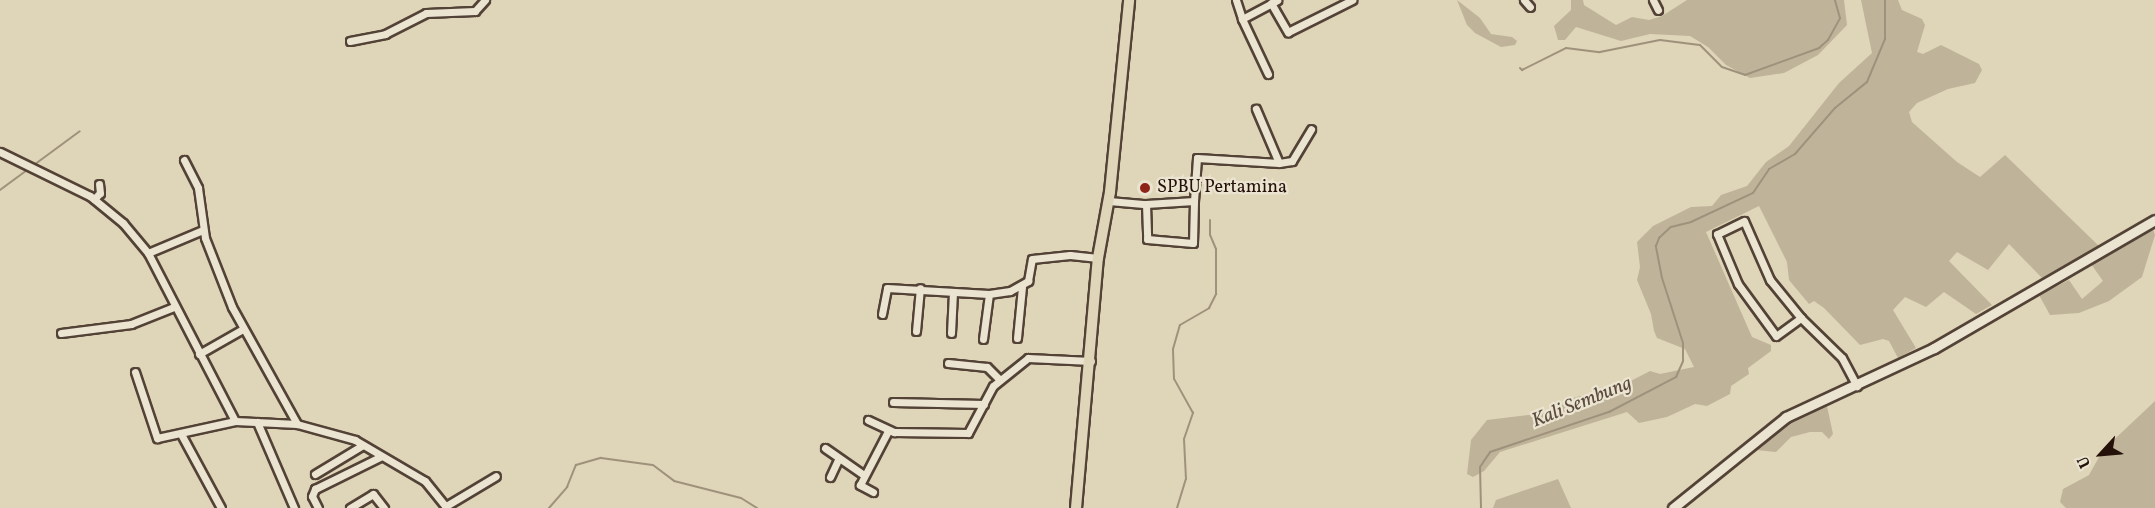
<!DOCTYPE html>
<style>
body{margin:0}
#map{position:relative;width:2155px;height:508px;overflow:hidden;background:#dfd5b8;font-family:Vollkorn,serif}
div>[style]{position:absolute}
.green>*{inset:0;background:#bfb49a}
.stream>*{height:2px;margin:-1px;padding:0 1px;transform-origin:1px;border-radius:1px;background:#9f927d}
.roads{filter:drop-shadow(2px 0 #534236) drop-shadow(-2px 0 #534236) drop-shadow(0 2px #534236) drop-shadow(0 -2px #534236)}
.street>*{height:7px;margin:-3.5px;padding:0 3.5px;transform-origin:3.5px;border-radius:3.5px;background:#eae4d1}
.secondary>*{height:9px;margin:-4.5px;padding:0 4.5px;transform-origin:4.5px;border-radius:4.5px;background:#eae4d1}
.primary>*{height:10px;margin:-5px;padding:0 5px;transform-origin:5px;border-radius:5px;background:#dfd5b8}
.dots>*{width:16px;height:16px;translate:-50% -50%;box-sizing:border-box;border:3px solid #eae4d1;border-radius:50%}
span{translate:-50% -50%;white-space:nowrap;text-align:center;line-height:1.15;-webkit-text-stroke:4.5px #eae4d1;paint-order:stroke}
.poi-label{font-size:18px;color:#24110a}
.left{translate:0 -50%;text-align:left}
.water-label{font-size:20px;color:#5b4b3e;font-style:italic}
.north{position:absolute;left:2071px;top:424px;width:60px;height:60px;-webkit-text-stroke:4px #eae4d1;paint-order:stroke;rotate:244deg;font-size:16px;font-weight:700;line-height:24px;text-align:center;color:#24110a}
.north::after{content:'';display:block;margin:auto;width:21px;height:27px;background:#24110a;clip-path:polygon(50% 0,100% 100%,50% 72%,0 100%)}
</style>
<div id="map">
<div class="green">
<i style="clip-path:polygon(1457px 0,1480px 18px,1491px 34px,1512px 37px,1517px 41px,1515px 45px,1501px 47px,1475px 33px,1467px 25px)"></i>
<i style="clip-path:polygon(1571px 0,1583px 0,1584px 5px,1616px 25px,1632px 17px,1649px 20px,1662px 16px,1687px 0,1844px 0,1847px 25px,1818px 55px,1784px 73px,1750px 78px,1726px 65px,1708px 47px,1690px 36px,1650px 34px,1621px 41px,1576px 27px,1565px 40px,1558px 40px,1554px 26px,1571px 10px)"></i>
<i style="clip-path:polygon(1861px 0,1898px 0,1902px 10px,1922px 19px,1925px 25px,1917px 52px,1923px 54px,1941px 45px,1979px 64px,1982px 70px,1975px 83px,1948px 89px,1917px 103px,1909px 112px,1912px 122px,1957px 162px,1980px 177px,2005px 155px,2099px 246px,2134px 226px,2140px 235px,2153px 229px,2155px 235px,2142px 277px,2109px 301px,2079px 313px,2050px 315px,2039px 295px,2069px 280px,2082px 299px,2103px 281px,2084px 254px,2042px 278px,2009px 244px,1988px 270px,1957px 252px,1949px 261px,1992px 305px,1976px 314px,1944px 292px,1926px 307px,1905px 297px,1893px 310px,1916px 348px,1898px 358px,1889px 341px,1883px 339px,1860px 345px,1824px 308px,1814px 301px,1809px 304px,1789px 280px,1787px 262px,1759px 206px,1706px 232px,1752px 337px,1771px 345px,1771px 351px,1748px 368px,1749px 374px,1731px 386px,1730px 394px,1707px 406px,1695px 404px,1667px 417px,1639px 423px,1627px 412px,1500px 452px,1484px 471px,1473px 477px,1467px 474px,1471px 440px,1487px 420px,1554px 412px,1569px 399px,1623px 385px,1650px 371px,1660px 374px,1694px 367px,1685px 349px,1657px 338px,1654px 331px,1651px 314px,1637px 280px,1640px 267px,1637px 242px,1653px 226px,1691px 207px,1712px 206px,1721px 195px,1747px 186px,1766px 162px,1789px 146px,1839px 83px,1872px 53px)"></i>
<i style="clip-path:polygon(2155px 401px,2155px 508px,2066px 508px,2060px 502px,2063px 489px,2089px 475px,2103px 450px)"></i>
<i style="clip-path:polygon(1827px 406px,1833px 434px,1829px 439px,1822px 432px,1810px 432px,1791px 437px,1776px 452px,1756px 450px,1755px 444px,1783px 425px)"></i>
<i style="clip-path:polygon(1558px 479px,1571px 508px,1493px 508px,1496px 500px)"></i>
</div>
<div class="stream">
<i style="left:1520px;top:68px;width:3px;rotate:45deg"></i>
<i style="left:1522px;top:70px;width:49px;rotate:-26.6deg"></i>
<i style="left:1566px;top:48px;width:34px;rotate:7deg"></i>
<i style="left:1600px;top:52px;width:61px;rotate:-11.3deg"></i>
<i style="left:1660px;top:40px;width:40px;rotate:7.1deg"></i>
<i style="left:1700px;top:45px;width:31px;rotate:45deg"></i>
<i style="left:1722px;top:67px;width:24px;rotate:19deg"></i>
<i style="left:1745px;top:75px;width:79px;rotate:-20deg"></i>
<i style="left:1819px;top:48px;width:12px;rotate:-42deg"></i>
<i style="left:1828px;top:40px;width:25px;rotate:-61deg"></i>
<i style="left:1840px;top:18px;width:19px;rotate:-106deg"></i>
<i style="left:0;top:190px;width:99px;rotate:-36.4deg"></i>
<i style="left:549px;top:508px;width:28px;rotate:-49deg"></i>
<i style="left:567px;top:487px;width:24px;rotate:-68deg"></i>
<i style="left:576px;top:465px;width:26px;rotate:-16deg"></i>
<i style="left:601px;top:458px;width:52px;rotate:7.7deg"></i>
<i style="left:653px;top:465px;width:26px;rotate:37deg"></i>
<i style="left:674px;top:481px;width:69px;rotate:14.2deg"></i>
<i style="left:741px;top:498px;width:19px;rotate:32deg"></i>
<i style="left:1177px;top:508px;width:30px;rotate:-73deg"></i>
<i style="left:1186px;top:479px;width:40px;rotate:-92.9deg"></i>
<i style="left:1184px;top:439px;width:28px;rotate:-71deg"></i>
<i style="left:1193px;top:413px;width:39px;rotate:-119deg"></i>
<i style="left:1174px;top:379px;width:30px;rotate:-92deg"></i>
<i style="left:1173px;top:349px;width:25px;rotate:-74deg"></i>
<i style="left:1180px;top:325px;width:34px;rotate:-30deg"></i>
<i style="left:1209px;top:308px;width:16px;rotate:-63deg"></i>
<i style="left:1216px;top:294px;width:45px;rotate:-90deg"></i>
<i style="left:1216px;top:249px;width:15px;rotate:-113deg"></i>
<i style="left:1210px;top:235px;width:15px;rotate:-90deg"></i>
<i style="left:1481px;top:508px;width:41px;rotate:-91.4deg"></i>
<i style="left:1480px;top:467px;width:18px;rotate:-56deg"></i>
<i style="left:1490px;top:452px;width:126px;rotate:-18.6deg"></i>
<i style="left:1609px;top:412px;width:76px;rotate:-27.6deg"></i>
<i style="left:1676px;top:377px;width:17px;rotate:-66deg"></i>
<i style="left:1683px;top:361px;width:18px;rotate:-90deg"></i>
<i style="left:1683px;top:343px;width:68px;rotate:-107.9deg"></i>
<i style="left:1662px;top:278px;width:33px;rotate:-101deg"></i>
<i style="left:1656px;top:246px;width:9px;rotate:-69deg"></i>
<i style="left:1659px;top:238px;width:16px;rotate:-43deg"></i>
<i style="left:1671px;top:227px;width:21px;rotate:-14deg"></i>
<i style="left:1691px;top:222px;width:68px;rotate:-25.1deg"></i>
<i style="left:1753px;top:193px;width:29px;rotate:-56deg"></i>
<i style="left:1769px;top:169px;width:30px;rotate:-30deg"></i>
<i style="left:1795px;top:154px;width:61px;rotate:-49deg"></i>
<i style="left:1835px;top:108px;width:41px;rotate:-39.1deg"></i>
<i style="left:1867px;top:82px;width:47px;rotate:-67.3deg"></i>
<i style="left:1885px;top:39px;width:39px;rotate:-90deg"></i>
</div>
<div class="roads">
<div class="street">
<i style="left:1236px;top:0;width:20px;rotate:72deg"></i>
<i style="left:1524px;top:0;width:9px;rotate:49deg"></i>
<i style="left:1653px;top:0;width:11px;rotate:63deg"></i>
<i style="left:1271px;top:3px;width:34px;rotate:60deg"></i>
<i style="left:1288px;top:32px;width:72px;rotate:-26.6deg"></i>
<i style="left:350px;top:41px;width:36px;rotate:-11deg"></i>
<i style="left:385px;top:34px;width:46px;rotate:-27.1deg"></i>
<i style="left:426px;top:13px;width:49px;rotate:-2.3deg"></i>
<i style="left:475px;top:11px;width:15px;rotate:-48deg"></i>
<i style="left:1268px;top:74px;width:61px;rotate:-115.3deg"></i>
<i style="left:1242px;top:19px;width:40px;rotate:-28deg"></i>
<i style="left:0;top:152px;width:100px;rotate:26.1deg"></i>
<i style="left:90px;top:196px;width:43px;rotate:39.3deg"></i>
<i style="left:123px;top:223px;width:39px;rotate:50deg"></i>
<i style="left:148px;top:253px;width:189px;rotate:62.6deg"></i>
<i style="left:235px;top:421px;width:62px;rotate:2.8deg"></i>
<i style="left:297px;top:424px;width:60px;rotate:15.4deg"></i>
<i style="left:355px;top:440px;width:81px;rotate:30.4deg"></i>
<i style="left:425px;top:481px;width:35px;rotate:51deg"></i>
<i style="left:184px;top:160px;width:31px;rotate:63deg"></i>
<i style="left:198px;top:188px;width:50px;rotate:82deg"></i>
<i style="left:205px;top:238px;width:74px;rotate:68.6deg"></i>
<i style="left:232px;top:307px;width:134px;rotate:60.9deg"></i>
<i style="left:1279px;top:163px;width:13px;rotate:-9deg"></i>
<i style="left:1292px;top:161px;width:37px;rotate:-59deg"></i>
<i style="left:94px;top:199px;width:8px;rotate:-45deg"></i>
<i style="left:100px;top:193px;width:9px;rotate:-96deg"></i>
<i style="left:1109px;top:201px;width:37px;rotate:5deg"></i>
<i style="left:1146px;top:204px;width:48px;rotate:-3.6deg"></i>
<i style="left:1194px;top:201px;width:43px;rotate:-86deg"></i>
<i style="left:1197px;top:158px;width:82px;rotate:3.5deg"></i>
<i style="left:1279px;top:163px;width:59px;rotate:-113.1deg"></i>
<i style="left:1146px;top:204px;width:35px;rotate:88deg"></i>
<i style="left:1147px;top:239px;width:46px;rotate:5deg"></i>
<i style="left:1193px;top:243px;width:42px;rotate:-88.6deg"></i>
<i style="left:148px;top:253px;width:60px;rotate:-22.7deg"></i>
<i style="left:882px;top:314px;width:26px;rotate:-79deg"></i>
<i style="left:887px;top:288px;width:102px;rotate:3.4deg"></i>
<i style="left:989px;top:294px;width:21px;rotate:-8deg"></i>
<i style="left:1010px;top:291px;width:21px;rotate:-29deg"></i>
<i style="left:1028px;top:281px;width:22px;rotate:-80deg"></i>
<i style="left:1032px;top:259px;width:38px;rotate:-6deg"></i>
<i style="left:1070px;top:255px;width:28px;rotate:6deg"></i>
<i style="left:1801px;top:318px;width:49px;rotate:-129.2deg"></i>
<i style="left:1770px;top:280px;width:64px;rotate:-113.8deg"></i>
<i style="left:1744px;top:221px;width:30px;rotate:154deg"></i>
<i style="left:1717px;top:234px;width:54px;rotate:67.2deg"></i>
<i style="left:1738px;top:284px;width:64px;rotate:53.8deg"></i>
<i style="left:1776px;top:336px;width:31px;rotate:-36deg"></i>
<i style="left:1801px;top:318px;width:57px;rotate:44.3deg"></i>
<i style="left:1842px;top:358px;width:32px;rotate:62deg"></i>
<i style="left:916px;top:331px;width:43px;rotate:-84.7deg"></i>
<i style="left:61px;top:333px;width:71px;rotate:-7.3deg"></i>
<i style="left:131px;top:324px;width:46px;rotate:-21.6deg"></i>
<i style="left:951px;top:333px;width:41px;rotate:-87.2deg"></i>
<i style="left:1017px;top:338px;width:51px;rotate:-84.4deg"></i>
<i style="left:983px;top:339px;width:45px;rotate:-82.4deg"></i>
<i style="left:199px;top:354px;width:51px;rotate:-29.6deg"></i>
<i style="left:948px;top:363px;width:39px;rotate:6deg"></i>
<i style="left:987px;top:367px;width:17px;rotate:45deg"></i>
<i style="left:135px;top:372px;width:70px;rotate:71.6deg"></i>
<i style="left:157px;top:438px;width:80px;rotate:-12.3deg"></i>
<i style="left:893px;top:402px;width:91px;rotate:1.3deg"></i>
<i style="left:868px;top:420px;width:29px;rotate:25deg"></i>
<i style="left:894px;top:432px;width:74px;rotate:0.8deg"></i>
<i style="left:968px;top:433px;width:53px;rotate:-62deg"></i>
<i style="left:993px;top:386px;width:45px;rotate:-38.7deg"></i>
<i style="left:1028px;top:358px;width:63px;rotate:2.7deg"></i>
<i style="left:257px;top:422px;width:94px;rotate:66.7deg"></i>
<i style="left:181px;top:434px;width:84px;rotate:61.6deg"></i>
<i style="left:825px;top:448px;width:47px;rotate:34.7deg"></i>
<i style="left:315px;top:474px;width:56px;rotate:-31.1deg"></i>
<i style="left:830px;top:477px;width:19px;rotate:-65deg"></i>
<i style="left:873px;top:492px;width:15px;rotate:-152deg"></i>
<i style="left:860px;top:485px;width:61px;rotate:-62.6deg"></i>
<i style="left:446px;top:506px;width:58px;rotate:-31deg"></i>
<i style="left:318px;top:508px;width:13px;rotate:-117deg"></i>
<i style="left:312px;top:496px;width:8px;rotate:-67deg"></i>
<i style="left:315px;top:489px;width:72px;rotate:-26.2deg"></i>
<i style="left:350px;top:508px;width:27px;rotate:-31deg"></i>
<i style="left:373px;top:494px;width:18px;rotate:52deg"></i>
</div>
<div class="secondary">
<i style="left:1673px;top:508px;width:145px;rotate:-38.8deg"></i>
<i style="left:1786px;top:417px;width:163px;rotate:-25deg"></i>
<i style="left:1934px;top:348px;width:255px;rotate:-30.1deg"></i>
</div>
<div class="primary">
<i style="left:1076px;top:508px;width:251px;rotate:-85deg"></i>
<i style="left:1098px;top:258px;width:67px;rotate:-79.7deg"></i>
<i style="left:1110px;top:192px;width:193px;rotate:-84.3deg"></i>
</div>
</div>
<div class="dots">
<i style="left:1145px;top:188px;background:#8f2418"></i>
</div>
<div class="poi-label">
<span class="left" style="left:1157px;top:188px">SPBU Pertamina</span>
</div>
<div class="water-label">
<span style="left:1582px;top:403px;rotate:-22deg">Kali Sembung</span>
</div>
<div class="north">U</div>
</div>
